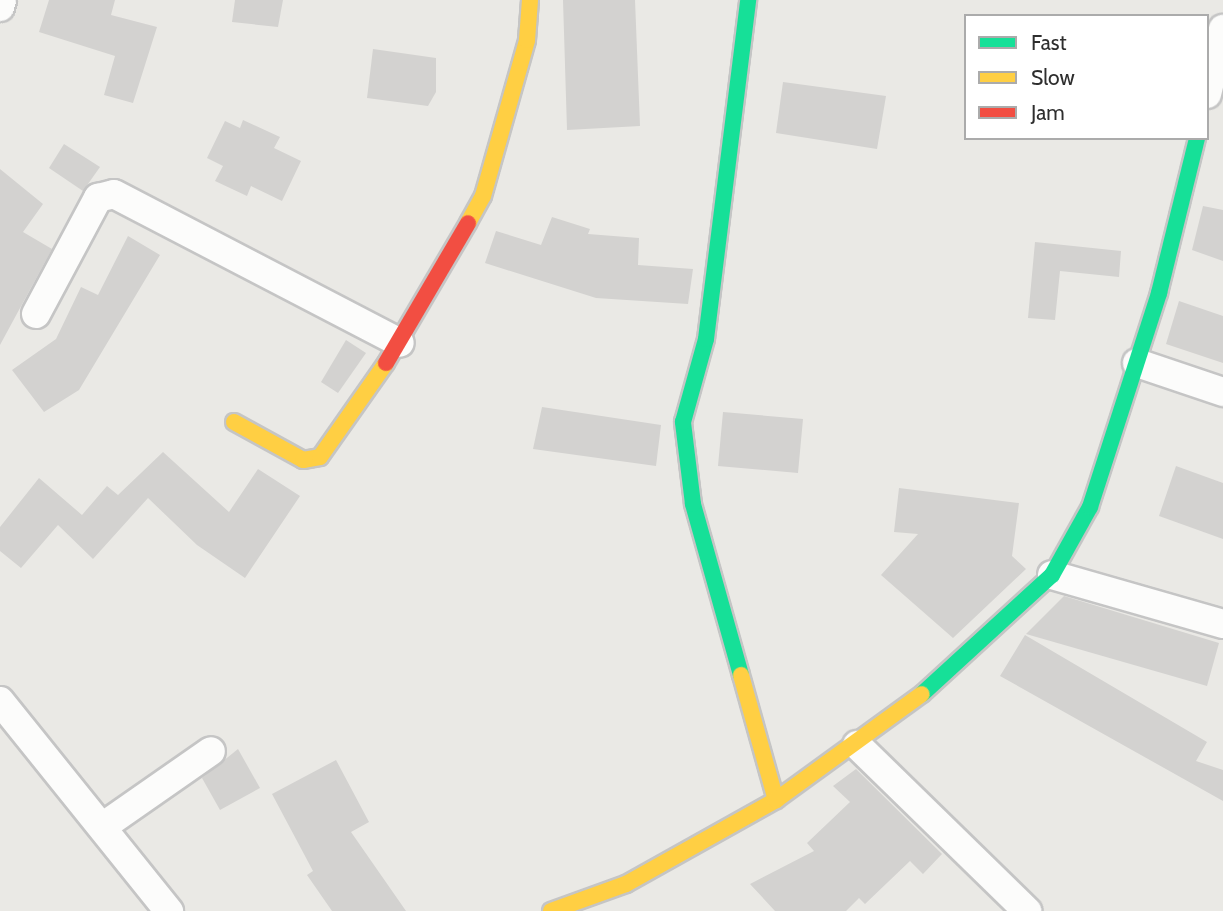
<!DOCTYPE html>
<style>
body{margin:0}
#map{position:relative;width:1223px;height:911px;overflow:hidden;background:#eae9e5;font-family:Cabin,sans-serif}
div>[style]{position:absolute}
.building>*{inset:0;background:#d3d2d0}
.roads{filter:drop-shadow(2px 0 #c5c5c5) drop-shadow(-2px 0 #c5c5c5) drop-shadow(0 2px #c5c5c5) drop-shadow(0 -2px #c5c5c5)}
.street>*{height:28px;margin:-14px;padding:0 14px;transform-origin:14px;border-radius:14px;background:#fcfcfb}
.fast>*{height:16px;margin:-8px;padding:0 8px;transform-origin:8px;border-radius:8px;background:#16e098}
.slow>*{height:16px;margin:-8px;padding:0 8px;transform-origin:8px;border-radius:8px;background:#ffcf43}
.jam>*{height:16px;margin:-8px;padding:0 8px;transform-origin:8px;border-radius:8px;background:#f24e42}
span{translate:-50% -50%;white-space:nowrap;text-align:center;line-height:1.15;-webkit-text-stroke:5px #fff;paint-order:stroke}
.legend{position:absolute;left:964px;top:14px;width:245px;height:126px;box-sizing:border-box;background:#fff;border:2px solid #ababab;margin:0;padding:9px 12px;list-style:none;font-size:21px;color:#2e2e2e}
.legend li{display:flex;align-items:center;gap:14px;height:35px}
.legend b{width:35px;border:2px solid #ababab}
</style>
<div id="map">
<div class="building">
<i style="clip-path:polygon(49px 0,115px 0,111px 15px,157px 27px,133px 103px,104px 95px,115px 56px,39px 32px)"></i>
<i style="clip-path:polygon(235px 0,283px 0,278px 27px,232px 22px)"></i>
<i style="clip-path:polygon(563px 0,635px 0,640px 126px,567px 130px)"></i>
<i style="clip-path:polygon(373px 49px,436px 58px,436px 92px,428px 106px,367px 98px)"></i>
<i style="clip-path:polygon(783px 82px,886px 96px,877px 149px,776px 133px)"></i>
<i style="clip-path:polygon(243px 120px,280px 137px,274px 148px,301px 161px,282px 201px,251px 186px,247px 196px,215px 181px,223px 166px,207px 158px,225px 121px,240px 128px)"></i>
<i style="clip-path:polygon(64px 144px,100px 167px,83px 191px,49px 168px)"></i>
<i style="clip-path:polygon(0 169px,43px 204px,23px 232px,52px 249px,0 345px)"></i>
<i style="clip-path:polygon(1203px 206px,1223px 210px,1223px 261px,1192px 250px)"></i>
<i style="clip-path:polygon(552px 217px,590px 229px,588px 234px,639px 238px,638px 265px,693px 269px,688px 304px,596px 298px,485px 263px,496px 231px,541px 245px)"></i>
<i style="clip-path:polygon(128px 236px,160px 255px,79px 390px,44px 412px,12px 370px,56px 339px,81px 287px,98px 295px)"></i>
<i style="clip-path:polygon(1035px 242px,1121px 251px,1119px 277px,1060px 271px,1055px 320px,1028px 318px)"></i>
<i style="clip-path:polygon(1179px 301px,1223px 316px,1223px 363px,1166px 344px)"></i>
<i style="clip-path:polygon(346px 340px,366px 353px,338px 393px,321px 382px)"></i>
<i style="clip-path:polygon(542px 407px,661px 425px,656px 466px,533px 449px)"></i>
<i style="clip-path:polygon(723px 412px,803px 419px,798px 473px,718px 466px)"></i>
<i style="clip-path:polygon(163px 452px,229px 512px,258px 469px,300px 496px,245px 578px,197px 545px,148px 498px,93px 559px,58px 525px,21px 568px,0 551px,0 527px,39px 478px,82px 515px,107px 486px,118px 495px)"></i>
<i style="clip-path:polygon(1176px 466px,1223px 483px,1223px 539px,1159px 516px)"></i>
<i style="clip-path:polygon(899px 488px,1019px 503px,1012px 556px,1026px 569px,953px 638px,881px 575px,918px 534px,894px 532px)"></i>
<i style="clip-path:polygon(1064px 596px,1219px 643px,1207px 686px,1026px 634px)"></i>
<i style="clip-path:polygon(1025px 635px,1207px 742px,1196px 761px,1223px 770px,1223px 801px,1000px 676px)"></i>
<i style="clip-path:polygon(238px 749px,260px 788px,220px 810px,202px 778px)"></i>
<i style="clip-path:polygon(336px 760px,369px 822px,351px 832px,406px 911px,332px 911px,307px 875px,313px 871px,272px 794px)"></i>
<i style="clip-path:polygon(856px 769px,942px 854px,923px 874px,910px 861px,865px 904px,859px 898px,846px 911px,775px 911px,750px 884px,814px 851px,807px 843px,850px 802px,833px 786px)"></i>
</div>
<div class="roads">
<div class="street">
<i style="left:0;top:7px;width:7px;rotate:-74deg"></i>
<i style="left:1207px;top:94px;width:67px;rotate:-76.2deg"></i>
<i style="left:36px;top:314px;width:132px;rotate:-61.9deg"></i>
<i style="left:98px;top:198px;width:16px;rotate:-14deg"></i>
<i style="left:114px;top:194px;width:322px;rotate:27.5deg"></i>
<i style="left:1137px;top:363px;width:91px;rotate:18.6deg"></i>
<i style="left:1052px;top:575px;width:178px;rotate:16deg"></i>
<i style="left:0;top:701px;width:270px;rotate:51.2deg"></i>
<i style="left:857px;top:745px;width:238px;rotate:44.3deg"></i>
<i style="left:105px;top:825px;width:129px;rotate:-34.9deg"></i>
</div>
<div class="fast">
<i style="left:741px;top:675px;width:178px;rotate:-105.7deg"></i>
<i style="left:693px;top:504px;width:83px;rotate:-97deg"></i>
<i style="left:683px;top:422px;width:86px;rotate:-74.5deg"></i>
<i style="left:706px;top:339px;width:342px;rotate:-82.9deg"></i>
<i style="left:922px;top:694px;width:176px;rotate:-42.5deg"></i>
<i style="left:1052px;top:575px;width:78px;rotate:-60.8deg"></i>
<i style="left:1090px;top:507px;width:225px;rotate:-72.1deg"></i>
<i style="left:1159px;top:293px;width:160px;rotate:-76.2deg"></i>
</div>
<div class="slow">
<i style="left:468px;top:223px;width:31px;rotate:-61deg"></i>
<i style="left:483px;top:196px;width:162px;rotate:-74.2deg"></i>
<i style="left:527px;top:40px;width:40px;rotate:-85.7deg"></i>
<i style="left:234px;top:422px;width:79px;rotate:28.8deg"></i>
<i style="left:303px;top:460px;width:17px;rotate:-10deg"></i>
<i style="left:320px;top:457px;width:115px;rotate:-54.9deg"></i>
<i style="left:741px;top:675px;width:130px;rotate:74.4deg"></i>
<i style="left:551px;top:911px;width:80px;rotate:-19.8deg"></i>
<i style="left:626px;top:884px;width:172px;rotate:-29.2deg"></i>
<i style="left:776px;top:800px;width:180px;rotate:-36deg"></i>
</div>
<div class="jam">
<i style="left:386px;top:363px;width:162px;rotate:-59.6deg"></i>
</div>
</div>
<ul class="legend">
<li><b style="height:9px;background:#16e098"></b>Fast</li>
<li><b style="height:9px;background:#ffcf43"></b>Slow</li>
<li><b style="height:9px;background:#f24e42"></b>Jam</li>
</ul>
</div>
